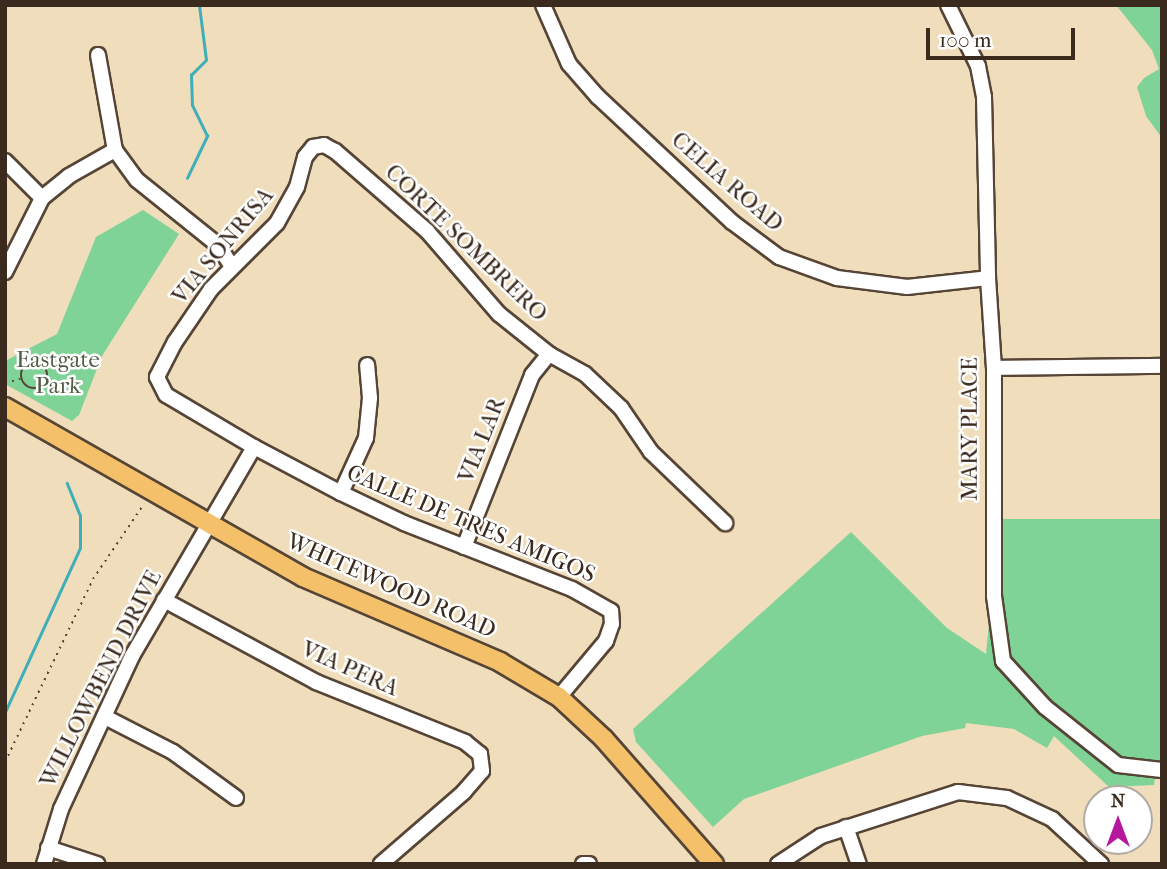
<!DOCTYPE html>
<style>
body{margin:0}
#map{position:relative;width:1167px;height:869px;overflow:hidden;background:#efddbb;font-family:"IM FELL French Canon",serif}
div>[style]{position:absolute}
.green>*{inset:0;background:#7fd396}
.stream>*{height:2.5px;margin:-1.25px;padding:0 1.25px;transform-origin:1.25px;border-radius:1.25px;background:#3eafb8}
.path>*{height:2px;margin-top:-1px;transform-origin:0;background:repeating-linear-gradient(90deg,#564536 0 2px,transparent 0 7px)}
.path>.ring{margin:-1px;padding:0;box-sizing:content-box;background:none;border:2px solid #564536;border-radius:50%}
.roads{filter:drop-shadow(2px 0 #564536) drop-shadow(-2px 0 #564536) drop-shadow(0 2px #564536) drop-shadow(0 -2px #564536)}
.minor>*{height:14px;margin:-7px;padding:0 7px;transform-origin:7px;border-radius:7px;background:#fff}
.major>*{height:18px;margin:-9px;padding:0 9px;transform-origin:9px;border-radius:9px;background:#f4c16a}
span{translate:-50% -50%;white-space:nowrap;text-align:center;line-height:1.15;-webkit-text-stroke:5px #fff;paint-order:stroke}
.street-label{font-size:23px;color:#3b2a1e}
.park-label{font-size:23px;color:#4f5d42}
.frame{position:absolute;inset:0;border:7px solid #3b2a1e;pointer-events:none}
.north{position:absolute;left:1083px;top:785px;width:70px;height:70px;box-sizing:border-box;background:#fff;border:2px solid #b1aaa5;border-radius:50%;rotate:0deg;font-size:19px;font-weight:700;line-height:28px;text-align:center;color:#3b2a1e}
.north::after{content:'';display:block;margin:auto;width:24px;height:32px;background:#b5179e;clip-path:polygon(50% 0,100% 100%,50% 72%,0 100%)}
.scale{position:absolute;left:926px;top:28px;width:149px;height:32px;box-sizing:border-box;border:4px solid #3b2a1e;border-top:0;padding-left:9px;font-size:21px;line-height:24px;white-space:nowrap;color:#3b2a1e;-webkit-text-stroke:5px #fff;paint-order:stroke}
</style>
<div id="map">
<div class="green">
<i style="clip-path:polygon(1116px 5px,1162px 5px,1162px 138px,1146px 116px,1137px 87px,1144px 78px,1159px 69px,1152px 50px)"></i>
<i style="clip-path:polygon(143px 210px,179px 234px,102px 356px,79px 415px,72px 421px,5px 384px,5px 361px,57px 334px,96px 237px)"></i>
<i style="clip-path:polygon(999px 519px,1162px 519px,1162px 778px,1155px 778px,1154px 785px,1109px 787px,1054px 736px,1047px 748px,1014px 729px,966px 723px,965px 728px,922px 736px,744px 799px,713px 827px,636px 742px,633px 729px,851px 532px,947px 628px,986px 654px)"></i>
</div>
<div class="stream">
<i style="left:187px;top:178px;width:47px;rotate:-64.5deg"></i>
<i style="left:207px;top:136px;width:34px;rotate:-116deg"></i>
<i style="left:192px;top:105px;width:30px;rotate:-92deg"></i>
<i style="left:191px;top:75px;width:21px;rotate:-45deg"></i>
<i style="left:206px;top:60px;width:55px;rotate:-97.3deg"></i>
<i style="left:5px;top:712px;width:180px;rotate:-65.4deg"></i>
<i style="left:80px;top:548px;width:32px;rotate:-90deg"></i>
<i style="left:80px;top:516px;width:35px;rotate:-112deg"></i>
</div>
<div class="path">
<i class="ring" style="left:21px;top:362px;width:24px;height:24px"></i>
<i style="left:5px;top:383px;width:16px;rotate:-15deg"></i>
<i style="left:5px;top:762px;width:203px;rotate:-64.3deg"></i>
<i style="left:93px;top:579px;width:91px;rotate:-55.8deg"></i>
</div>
<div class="roads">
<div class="minor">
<i style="left:543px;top:5px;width:64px;rotate:66.2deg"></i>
<i style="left:569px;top:64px;width:44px;rotate:48.7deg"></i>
<i style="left:598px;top:97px;width:183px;rotate:43deg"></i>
<i style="left:732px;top:222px;width:59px;rotate:36.7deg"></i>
<i style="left:779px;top:257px;width:62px;rotate:19.9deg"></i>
<i style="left:837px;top:278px;width:71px;rotate:7.3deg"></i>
<i style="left:907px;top:287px;width:81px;rotate:-6.3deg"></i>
<i style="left:948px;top:5px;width:68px;rotate:63.8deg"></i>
<i style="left:978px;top:66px;width:32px;rotate:79deg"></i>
<i style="left:984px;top:97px;width:181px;rotate:88.7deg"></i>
<i style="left:988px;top:278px;width:90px;rotate:86.2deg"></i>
<i style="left:994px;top:368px;width:228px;rotate:90deg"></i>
<i style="left:994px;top:596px;width:66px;rotate:82.1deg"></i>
<i style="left:1003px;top:661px;width:62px;rotate:47.6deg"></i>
<i style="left:1045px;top:707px;width:93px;rotate:38.5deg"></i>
<i style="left:1118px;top:765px;width:44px;rotate:6.5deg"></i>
<i style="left:98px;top:55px;width:97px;rotate:79.9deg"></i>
<i style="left:115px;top:150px;width:37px;rotate:54deg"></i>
<i style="left:137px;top:180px;width:105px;rotate:38.8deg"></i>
<i style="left:219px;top:246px;width:25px;rotate:58deg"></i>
<i style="left:5px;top:161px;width:52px;rotate:45deg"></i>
<i style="left:5px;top:272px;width:83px;rotate:-63.4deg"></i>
<i style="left:42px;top:198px;width:35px;rotate:-39deg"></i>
<i style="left:69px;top:176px;width:53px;rotate:-29.5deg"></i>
<i style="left:994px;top:368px;width:168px;rotate:-0.7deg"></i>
<i style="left:341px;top:493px;width:60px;rotate:-65.6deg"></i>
<i style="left:366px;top:438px;width:40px;rotate:-84.3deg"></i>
<i style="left:370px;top:398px;width:33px;rotate:-95deg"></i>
<i style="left:464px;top:547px;width:185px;rotate:-68.4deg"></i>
<i style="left:532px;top:375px;width:27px;rotate:-51deg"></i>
<i style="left:164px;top:600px;width:173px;rotate:28.3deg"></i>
<i style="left:316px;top:682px;width:161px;rotate:21.9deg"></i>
<i style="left:465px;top:742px;width:19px;rotate:39deg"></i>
<i style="left:480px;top:754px;width:17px;rotate:83deg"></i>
<i style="left:482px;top:771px;width:28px;rotate:131deg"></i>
<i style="left:464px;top:792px;width:110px;rotate:139.1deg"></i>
<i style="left:559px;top:697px;width:73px;rotate:-50deg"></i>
<i style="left:606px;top:641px;width:18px;rotate:-71deg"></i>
<i style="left:612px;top:624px;width:13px;rotate:-94deg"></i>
<i style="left:611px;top:611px;width:45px;rotate:-150.6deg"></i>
<i style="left:572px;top:589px;width:180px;rotate:-158.6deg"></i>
<i style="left:404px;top:523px;width:70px;rotate:-154.5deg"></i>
<i style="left:341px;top:493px;width:98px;rotate:-152.1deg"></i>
<i style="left:254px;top:447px;width:102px;rotate:-149.4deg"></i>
<i style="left:166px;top:395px;width:20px;rotate:-117deg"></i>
<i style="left:157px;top:377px;width:39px;rotate:-63deg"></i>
<i style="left:175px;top:342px;width:64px;rotate:-55.8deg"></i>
<i style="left:211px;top:289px;width:93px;rotate:-45deg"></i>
<i style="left:277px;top:223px;width:41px;rotate:-60.9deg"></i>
<i style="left:297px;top:187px;width:31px;rotate:-75deg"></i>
<i style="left:305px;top:157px;width:13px;rotate:-51deg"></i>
<i style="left:313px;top:147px;width:11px;rotate:-10deg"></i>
<i style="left:324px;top:145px;width:13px;rotate:29deg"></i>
<i style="left:335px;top:151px;width:122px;rotate:41deg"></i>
<i style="left:427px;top:231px;width:110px;rotate:49.1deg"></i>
<i style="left:499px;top:314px;width:64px;rotate:38.7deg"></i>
<i style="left:549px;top:354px;width:41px;rotate:29.1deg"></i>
<i style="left:585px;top:374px;width:50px;rotate:43.4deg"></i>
<i style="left:621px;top:408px;width:53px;rotate:55.7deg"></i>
<i style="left:651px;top:452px;width:103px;rotate:43.8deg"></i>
<i style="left:105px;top:717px;width:76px;rotate:27.2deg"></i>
<i style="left:173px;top:752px;width:78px;rotate:36.1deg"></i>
<i style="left:846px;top:827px;width:39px;rotate:71deg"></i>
<i style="left:48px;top:848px;width:52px;rotate:18.1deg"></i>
<i style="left:44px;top:864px;width:58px;rotate:-72.8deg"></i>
<i style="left:61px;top:809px;width:169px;rotate:-65.1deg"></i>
<i style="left:132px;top:656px;width:242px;rotate:-59.7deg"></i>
<i style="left:583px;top:864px;width:6px"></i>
<i style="left:778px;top:864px;width:51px;rotate:-33.1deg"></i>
<i style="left:821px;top:836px;width:144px;rotate:-17.8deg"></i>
<i style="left:958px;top:792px;width:49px;rotate:7deg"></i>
<i style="left:1007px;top:798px;width:50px;rotate:25deg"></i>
<i style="left:1052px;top:819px;width:67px;rotate:42.6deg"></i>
</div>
<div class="major">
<i style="left:5px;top:407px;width:343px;rotate:29.7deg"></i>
<i style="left:303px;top:577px;width:215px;rotate:23.3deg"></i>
<i style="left:500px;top:662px;width:69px;rotate:30.7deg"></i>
<i style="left:559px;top:697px;width:62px;rotate:43deg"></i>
<i style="left:604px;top:739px;width:167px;rotate:48.7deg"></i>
</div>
</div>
<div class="street-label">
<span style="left:727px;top:182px;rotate:41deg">CELIA ROAD</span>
<span style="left:466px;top:243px;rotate:44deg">CORTE SOMBRERO</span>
<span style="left:223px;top:246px;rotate:-50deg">VIA SONRISA</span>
<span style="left:970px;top:429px;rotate:-90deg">MARY PLACE</span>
<span style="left:482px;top:440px;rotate:-68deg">VIA LAR</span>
<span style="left:471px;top:524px;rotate:23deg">CALLE DE TRES AMIGOS</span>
<span style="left:391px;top:586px;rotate:24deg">WHITEWOOD ROAD</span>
<span style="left:350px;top:669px;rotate:24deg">VIA PERA</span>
<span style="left:101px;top:679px;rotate:-63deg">WILLOWBEND DRIVE</span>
</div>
<div class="park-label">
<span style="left:58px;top:373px">Eastgate<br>Park</span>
</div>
<div class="frame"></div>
<div class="north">N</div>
<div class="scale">100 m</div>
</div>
